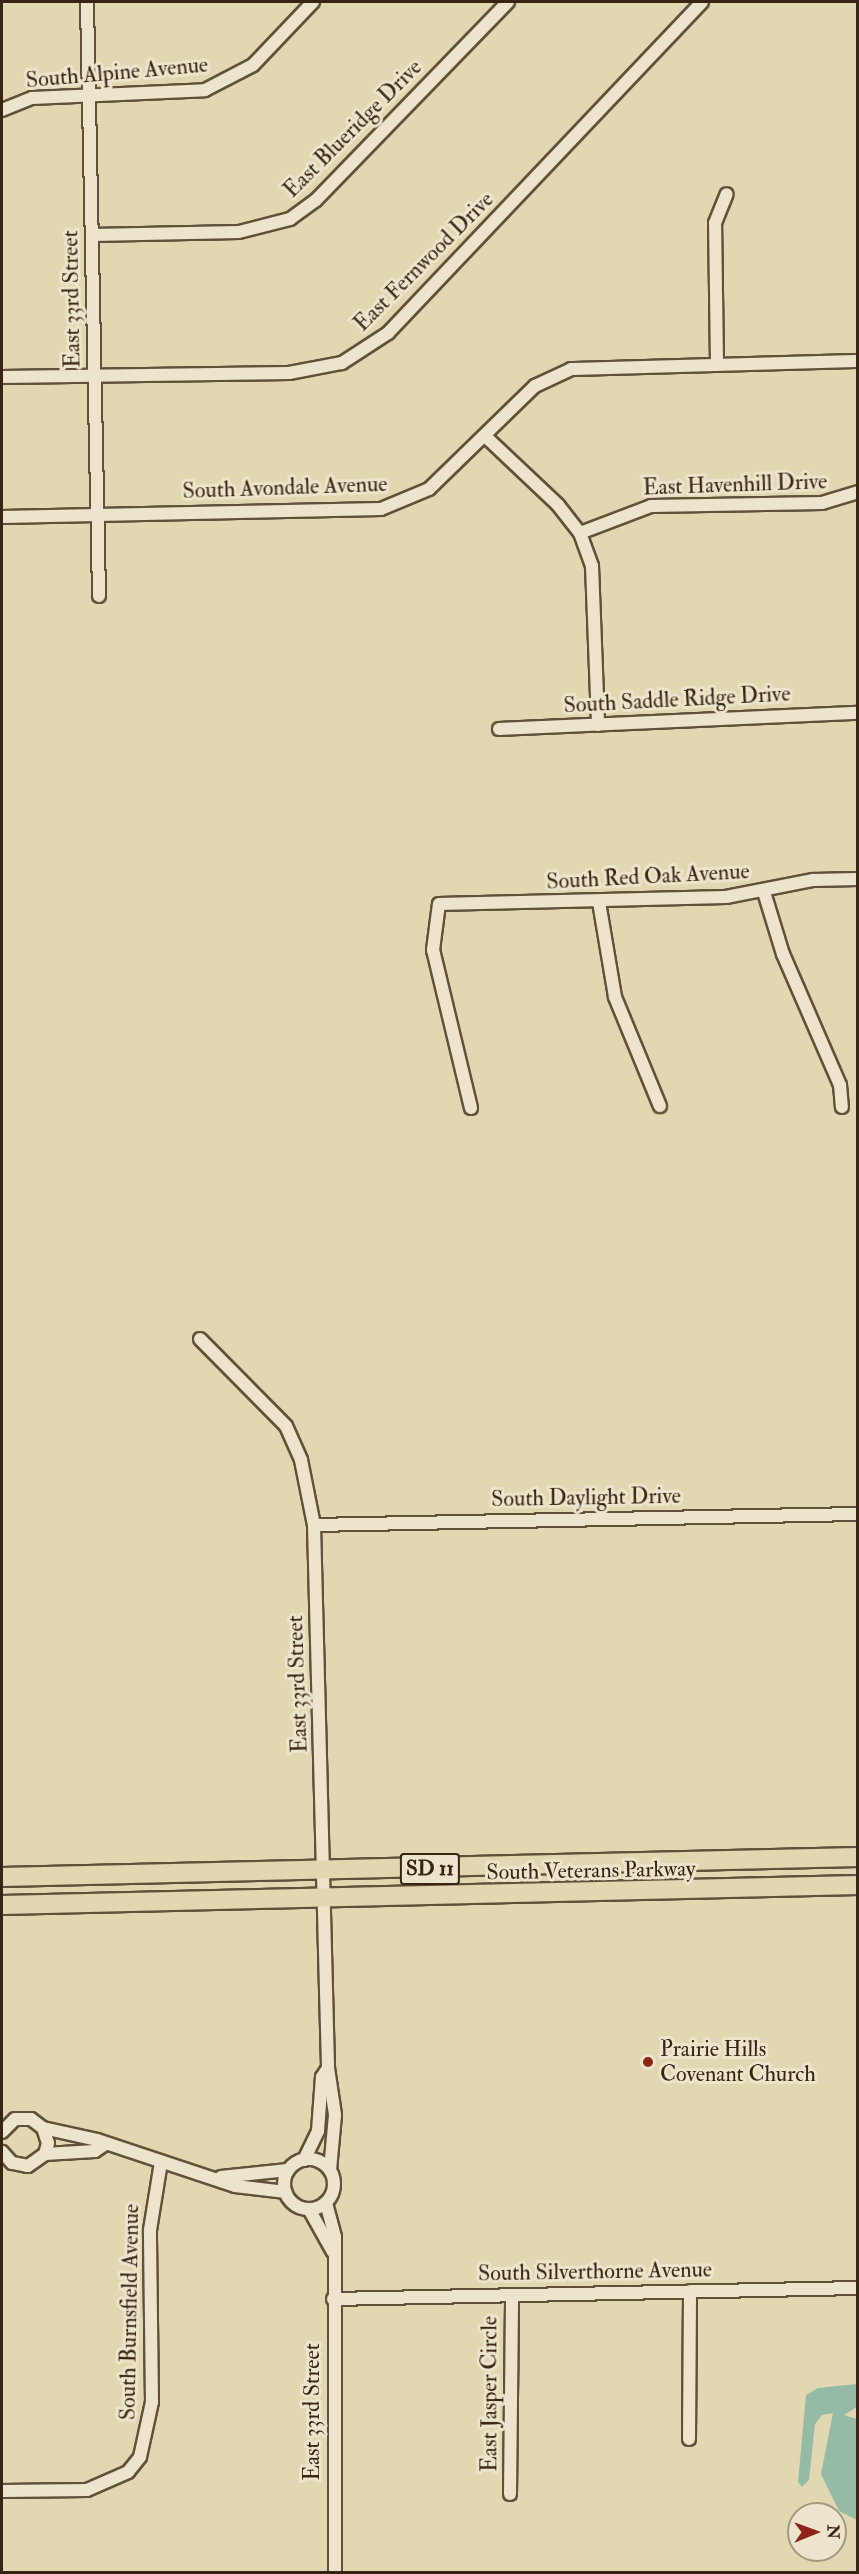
<!DOCTYPE html>
<style>
body{margin:0}
#map{position:relative;width:859px;height:2574px;overflow:hidden;background:#e1d7b0;font-family:"IM FELL Double Pica",serif}
div>[style]{position:absolute}
.water>*{inset:0;background:#95baa5}
.roads{filter:drop-shadow(2px 0 #62513a) drop-shadow(-2px 0 #62513a) drop-shadow(0 2px #62513a) drop-shadow(0 -2px #62513a)}
.minor>*{height:12px;margin:-6px;padding:0 6px;transform-origin:6px;border-radius:6px;background:#ece5cc}
.minor>.ring{margin:-6px;padding:0;box-sizing:content-box;background:none;border:12px solid #ece5cc;border-radius:50%}
.highway>*{height:18px;margin:-9px;padding:0 9px;transform-origin:9px;border-radius:9px;background:#e1d7b0}
.dots>*{width:16px;height:16px;translate:-50% -50%;box-sizing:border-box;border:3px solid #ece5cc;border-radius:50%}
span{translate:-50% -50%;white-space:nowrap;text-align:center;line-height:1.15;-webkit-text-stroke:6px #ece5cc;paint-order:stroke}
.shield-label span{padding:2px 4px;background:#ece5cc;border:2px solid;border-radius:4px;-webkit-text-stroke-width:0}
.shield-label{font-size:21px;color:#382413;font-weight:700}
.street-label{font-size:22px;color:#382413}
.poi-label{font-size:22px;color:#382413}
.left{translate:0 -50%;text-align:left}
.frame{position:absolute;inset:0;border:3px solid #382413;pointer-events:none}
.north{position:absolute;left:787px;top:2502px;width:60px;height:60px;box-sizing:border-box;background:#ece5cc;border:2px solid #a49882;border-radius:50%;rotate:89deg;font-size:16px;font-weight:700;line-height:24px;text-align:center;color:#382413}
.north::after{content:'';display:block;margin:auto;width:21px;height:27px;background:#8f2418;clip-path:polygon(50% 0,100% 100%,50% 72%,0 100%)}
</style>
<div id="map">
<div class="water">
<i style="clip-path:polygon(857px 2384px,857px 2407px,844px 2415px,857px 2419px,857px 2520px,839px 2511px,821px 2474px,833px 2413px,822px 2415px,815px 2424px,809px 2480px,802px 2487px,798px 2482px,806px 2395px,818px 2388px)"></i>
</div>
<div class="roads">
<div class="minor">
<i style="left:87px;top:2px;width:594px;rotate:88.84deg"></i>
<i style="left:2px;top:110px;width:32px;rotate:-22deg"></i>
<i style="left:32px;top:98px;width:173px;rotate:-2.6deg"></i>
<i style="left:205px;top:90px;width:54px;rotate:-27.5deg"></i>
<i style="left:253px;top:65px;width:87px;rotate:-46.4deg"></i>
<i style="left:92px;top:235px;width:147px;rotate:-1.2deg"></i>
<i style="left:239px;top:232px;width:53px;rotate:-14.3deg"></i>
<i style="left:290px;top:219px;width:32px;rotate:-36deg"></i>
<i style="left:316px;top:200px;width:276px;rotate:-45.9deg"></i>
<i style="left:717px;top:363px;width:140px;rotate:-90.8deg"></i>
<i style="left:715px;top:223px;width:31px;rotate:-68deg"></i>
<i style="left:2px;top:377px;width:287px;rotate:-0.8deg"></i>
<i style="left:289px;top:373px;width:54px;rotate:-10.7deg"></i>
<i style="left:342px;top:363px;width:55px;rotate:-33.1deg"></i>
<i style="left:388px;top:333px;width:456px;rotate:-46.5deg"></i>
<i style="left:485px;top:436px;width:100px;rotate:43.4deg"></i>
<i style="left:558px;top:505px;width:36px;rotate:52deg"></i>
<i style="left:580px;top:533px;width:35px;rotate:70deg"></i>
<i style="left:592px;top:566px;width:159px;rotate:87.8deg"></i>
<i style="left:2px;top:517px;width:379px;rotate:-1.2deg"></i>
<i style="left:381px;top:509px;width:52px;rotate:-22.6deg"></i>
<i style="left:429px;top:489px;width:148px;rotate:-44.2deg"></i>
<i style="left:535px;top:386px;width:40px;rotate:-25deg"></i>
<i style="left:571px;top:369px;width:287px;rotate:-1.6deg"></i>
<i style="left:580px;top:533px;width:76px;rotate:-20.8deg"></i>
<i style="left:651px;top:506px;width:171px;rotate:-1deg"></i>
<i style="left:822px;top:503px;width:38px;rotate:-17deg"></i>
<i style="left:499px;top:729px;width:359px;rotate:-2.6deg"></i>
<i style="left:764px;top:892px;width:65px;rotate:73deg"></i>
<i style="left:783px;top:954px;width:143px;rotate:66.5deg"></i>
<i style="left:840px;top:1085px;width:22px;rotate:85deg"></i>
<i style="left:599px;top:902px;width:96px;rotate:80.4deg"></i>
<i style="left:615px;top:997px;width:118px;rotate:67.6deg"></i>
<i style="left:471px;top:1108px;width:163px;rotate:-103.5deg"></i>
<i style="left:433px;top:950px;width:46px;rotate:-82.6deg"></i>
<i style="left:439px;top:904px;width:287px;rotate:-1.4deg"></i>
<i style="left:726px;top:897px;width:89px;rotate:-11.1deg"></i>
<i style="left:813px;top:880px;width:45px;rotate:-1.3deg"></i>
<i style="left:200px;top:1339px;width:122px;rotate:45.3deg"></i>
<i style="left:286px;top:1426px;width:37px;rotate:66deg"></i>
<i style="left:301px;top:1460px;width:66px;rotate:78.7deg"></i>
<i style="left:314px;top:1525px;width:543px;rotate:88.52deg"></i>
<i style="left:328px;top:2068px;width:48px;rotate:81.5deg"></i>
<i style="left:335px;top:2115px;width:55px;rotate:95.2deg"></i>
<i style="left:314px;top:1525px;width:544px;rotate:-1.16deg"></i>
<i style="left:43px;top:2128px;width:55px;rotate:12.5deg"></i>
<i style="left:97px;top:2140px;width:145px;rotate:18.4deg"></i>
<i style="left:235px;top:2186px;width:51px;rotate:6.7deg"></i>
<i style="left:2px;top:2132px;width:18px;rotate:-45deg"></i>
<i style="left:15px;top:2119px;width:16px"></i>
<i style="left:31px;top:2119px;width:15px;rotate:37deg"></i>
<i style="left:43px;top:2128px;width:16px;rotate:72deg"></i>
<i style="left:48px;top:2143px;width:11px;rotate:105deg"></i>
<i style="left:45px;top:2154px;width:21px;rotate:145deg"></i>
<i style="left:28px;top:2166px;width:16px;rotate:-169deg"></i>
<i style="left:12px;top:2163px;width:15px;rotate:-132deg"></i>
<i style="left:45px;top:2154px;width:50px;rotate:-3.4deg"></i>
<i style="left:95px;top:2151px;width:11px;rotate:-34deg"></i>
<i class="ring" style="left:284px;top:2159px;width:38px;height:38px"></i>
<i style="left:304px;top:2160px;width:32px;rotate:-64deg"></i>
<i style="left:318px;top:2131px;width:54px;rotate:-85.8deg"></i>
<i style="left:322px;top:2077px;width:11px;rotate:-56deg"></i>
<i style="left:221px;top:2177px;width:67px;rotate:-6deg"></i>
<i style="left:326px;top:2203px;width:35px;rotate:75deg"></i>
<i style="left:335px;top:2237px;width:335px;rotate:90deg"></i>
<i style="left:309px;top:2209px;width:49px;rotate:60.8deg"></i>
<i style="left:333px;top:2299px;width:525px;rotate:-1.2deg"></i>
<i style="left:689px;top:2439px;width:148px;rotate:-89.6deg"></i>
<i style="left:2px;top:2491px;width:85px;rotate:-0.7deg"></i>
<i style="left:87px;top:2490px;width:45px;rotate:-23.7deg"></i>
<i style="left:128px;top:2472px;width:19px;rotate:-51deg"></i>
<i style="left:140px;top:2457px;width:56px;rotate:-77.7deg"></i>
<i style="left:152px;top:2402px;width:172px;rotate:-90.7deg"></i>
<i style="left:150px;top:2230px;width:69px;rotate:-80.8deg"></i>
<i style="left:510px;top:2494px;width:199px;rotate:-89.4deg"></i>
</div>
<div class="highway">
<i style="left:2px;top:1877px;width:856px;rotate:-1.34deg"></i>
<i style="left:2px;top:1905px;width:856px;rotate:-1.34deg"></i>
</div>
</div>
<div class="dots">
<i style="left:648px;top:2062px;background:#8f2418"></i>
</div>
<div class="shield-label">
<span style="left:430px;top:1869px">SD 11</span>
</div>
<div class="street-label">
<span style="left:117px;top:73px;rotate:-5deg">South Alpine Avenue</span>
<span style="left:353px;top:129px;rotate:-45deg">East Blueridge Drive</span>
<span style="left:424px;top:262px;rotate:-45deg">East Fernwood Drive</span>
<span style="left:72px;top:299px;rotate:-91deg">East 33rd Street</span>
<span style="left:735px;top:485px;rotate:-2deg">East Havenhill Drive</span>
<span style="left:285px;top:488px;rotate:-2deg">South Avondale Avenue</span>
<span style="left:677px;top:700px;rotate:-3deg">South Saddle Ridge Drive</span>
<span style="left:648px;top:877px;rotate:-3deg">South Red Oak Avenue</span>
<span style="left:586px;top:1498px;rotate:-1deg">South Daylight Drive</span>
<span style="left:298px;top:1684px;rotate:-92deg">East 33rd Street</span>
<span style="left:591px;top:1871px;rotate:-1deg">South Veterans Parkway</span>
<span style="left:595px;top:2272px;rotate:-1deg">South Silverthorne Avenue</span>
<span style="left:130px;top:2312px;rotate:-89deg">South Burnsfield Avenue</span>
<span style="left:490px;top:2394px;rotate:-90deg">East Jasper Circle</span>
<span style="left:313px;top:2412px;rotate:-90deg">East 33rd Street</span>
</div>
<div class="poi-label">
<span class="left" style="left:660px;top:2062px">Prairie Hills<br>Covenant Church</span>
</div>
<div class="frame"></div>
<div class="north">N</div>
</div>
